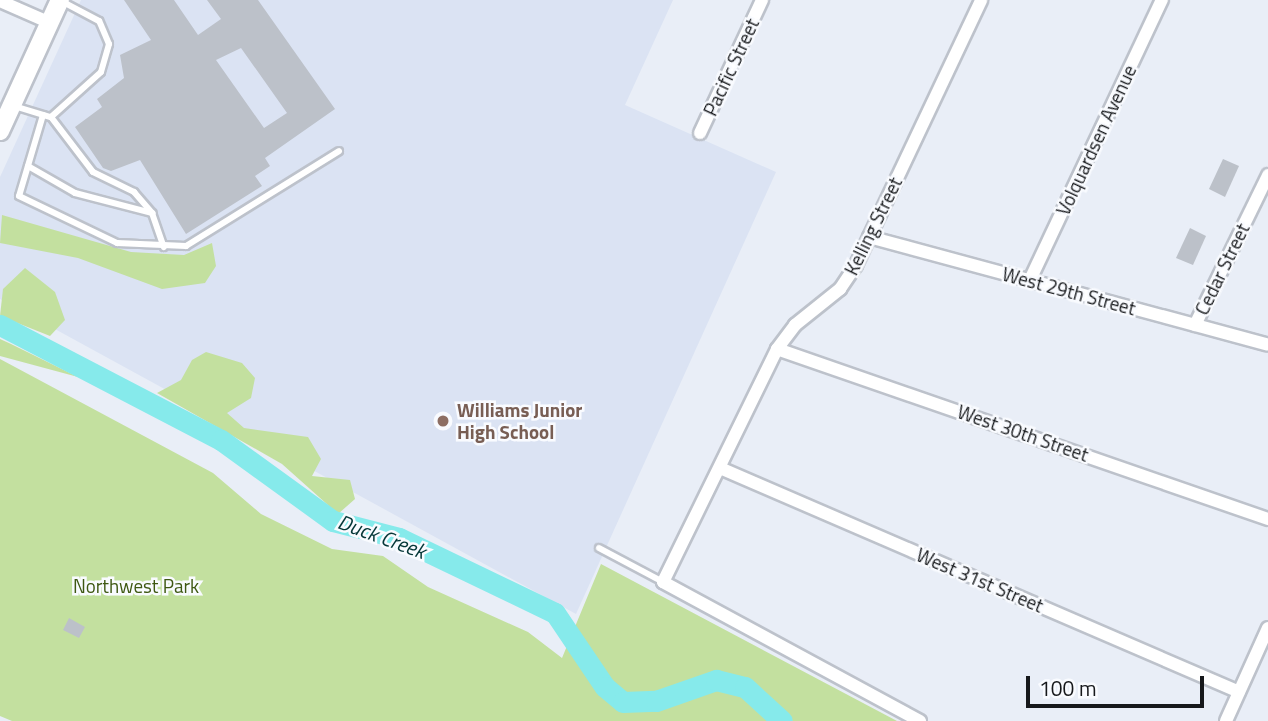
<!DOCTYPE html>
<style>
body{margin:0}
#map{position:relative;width:1268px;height:721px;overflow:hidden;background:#e9eef7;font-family:"Titillium Web",sans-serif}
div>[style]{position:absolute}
.built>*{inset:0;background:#dbe3f3}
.green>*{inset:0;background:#c3e09f}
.river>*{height:21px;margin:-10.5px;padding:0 10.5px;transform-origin:10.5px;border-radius:10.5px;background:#86eaeb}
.building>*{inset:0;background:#bcc1c9}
.roads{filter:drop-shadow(2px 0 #bdc2cb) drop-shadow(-2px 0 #bdc2cb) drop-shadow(0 2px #bdc2cb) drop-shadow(0 -2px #bdc2cb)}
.lane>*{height:6px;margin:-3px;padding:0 3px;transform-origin:3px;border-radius:3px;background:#fff}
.street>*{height:12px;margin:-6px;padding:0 6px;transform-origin:6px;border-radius:6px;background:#fff}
.secondary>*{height:18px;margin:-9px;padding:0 9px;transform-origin:9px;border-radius:9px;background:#fff}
.dots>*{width:19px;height:19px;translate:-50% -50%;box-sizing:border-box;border:4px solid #f9fbff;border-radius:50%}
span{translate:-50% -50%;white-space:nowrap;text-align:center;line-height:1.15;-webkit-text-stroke:5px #f9fbff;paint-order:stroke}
.street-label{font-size:19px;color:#16181b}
.education-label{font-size:19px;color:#785e54;font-weight:700}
.left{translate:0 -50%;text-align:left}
.park-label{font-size:19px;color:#3e5812}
.water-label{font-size:21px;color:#053738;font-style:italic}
.scale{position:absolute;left:1026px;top:676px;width:178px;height:32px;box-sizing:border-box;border:4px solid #16181b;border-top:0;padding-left:9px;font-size:21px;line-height:24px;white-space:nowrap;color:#16181b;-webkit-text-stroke:5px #f9fbff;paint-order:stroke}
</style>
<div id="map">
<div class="built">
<i style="clip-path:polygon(81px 0,673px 0,625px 105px,776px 172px,576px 614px,0 299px,0 177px)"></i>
</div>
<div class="green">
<i style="clip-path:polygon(2px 215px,131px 252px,184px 255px,212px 243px,216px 266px,205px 283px,162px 289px,78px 258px,0 243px)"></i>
<i style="clip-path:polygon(25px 268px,55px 292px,65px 320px,50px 336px,0 316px,3px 289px)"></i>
<i style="clip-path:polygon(0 339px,11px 344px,78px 377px,0 356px)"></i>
<i style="clip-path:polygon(206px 352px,242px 363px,255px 378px,251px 398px,227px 413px,244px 428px,308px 437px,321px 459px,312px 476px,350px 480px,355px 499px,338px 514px,282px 464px,157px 393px,181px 380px,192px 360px)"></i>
<i style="clip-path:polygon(0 359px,213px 473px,261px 514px,332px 549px,383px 556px,428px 587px,528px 632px,562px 658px,601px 564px,897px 721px,12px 721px,0 716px)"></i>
</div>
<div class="river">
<i style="left:0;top:325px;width:249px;rotate:27.5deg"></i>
<i style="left:221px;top:440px;width:138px;rotate:35.9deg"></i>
<i style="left:333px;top:521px;width:68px;rotate:14.4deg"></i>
<i style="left:399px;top:538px;width:173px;rotate:25.7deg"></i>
<i style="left:555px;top:613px;width:89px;rotate:56deg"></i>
<i style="left:605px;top:687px;width:23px;rotate:40deg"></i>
<i style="left:623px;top:702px;width:33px;rotate:-2deg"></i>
<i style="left:656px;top:701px;width:64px;rotate:-19.3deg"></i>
<i style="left:716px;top:680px;width:30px;rotate:14deg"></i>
<i style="left:745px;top:687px;width:50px;rotate:42.6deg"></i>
</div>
<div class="building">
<i style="clip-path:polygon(evenodd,124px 0,174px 0,198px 35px,221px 19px,207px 0,258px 0,335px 109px,265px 158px,270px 166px,255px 176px,262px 186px,186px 234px,140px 160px,111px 171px,103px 168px,75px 127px,102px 107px,97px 99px,124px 78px,120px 55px,151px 40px,124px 0,241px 48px,287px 113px,264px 128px,216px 60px,241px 48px)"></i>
<i style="clip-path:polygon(1223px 159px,1239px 166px,1225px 197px,1209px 189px)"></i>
<i style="clip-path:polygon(1190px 228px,1206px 236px,1193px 265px,1176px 258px)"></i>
<i style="clip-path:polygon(69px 618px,85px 627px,79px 638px,63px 630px)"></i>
</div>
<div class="roads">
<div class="lane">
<i style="left:14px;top:106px;width:39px;rotate:17deg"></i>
<i style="left:51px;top:117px;width:69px;rotate:52.6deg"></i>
<i style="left:93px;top:172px;width:46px;rotate:26deg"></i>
<i style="left:134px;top:192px;width:28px;rotate:49deg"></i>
<i style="left:152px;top:213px;width:36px;rotate:71deg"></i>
<i style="left:43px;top:115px;width:84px;rotate:106.5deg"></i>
<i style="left:19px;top:196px;width:109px;rotate:25.6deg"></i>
<i style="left:117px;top:243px;width:69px;rotate:2.5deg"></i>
<i style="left:186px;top:246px;width:180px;rotate:-31.8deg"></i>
<i style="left:51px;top:117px;width:67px;rotate:-42deg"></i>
<i style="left:101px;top:72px;width:29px;rotate:-74deg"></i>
<i style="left:109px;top:44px;width:25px;rotate:-113deg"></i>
<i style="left:99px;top:21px;width:43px;rotate:-152.2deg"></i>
<i style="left:28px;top:166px;width:54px;rotate:29.9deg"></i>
<i style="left:75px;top:193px;width:80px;rotate:14.6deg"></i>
<i style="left:599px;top:548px;width:72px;rotate:28deg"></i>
</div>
<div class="street">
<i style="left:0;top:1px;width:55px;rotate:23.7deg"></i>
<i style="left:700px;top:133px;width:147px;rotate:-65deg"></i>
<i style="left:869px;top:237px;width:413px;rotate:15.1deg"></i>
<i style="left:1030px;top:280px;width:310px;rotate:-64.8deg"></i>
<i style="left:1195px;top:325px;width:167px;rotate:-64deg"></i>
<i style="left:777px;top:349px;width:520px;rotate:19.1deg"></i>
<i style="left:720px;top:468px;width:565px;rotate:23.34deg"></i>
<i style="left:920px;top:721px;width:292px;rotate:-151.6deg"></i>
<i style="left:663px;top:582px;width:259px;rotate:-63.9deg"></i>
<i style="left:777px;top:349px;width:30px;rotate:-53deg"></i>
<i style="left:795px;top:325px;width:58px;rotate:-38.7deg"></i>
<i style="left:840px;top:289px;width:29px;rotate:-56deg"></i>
<i style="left:856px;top:265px;width:293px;rotate:-64.7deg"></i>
<i style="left:1226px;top:721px;width:102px;rotate:-65.7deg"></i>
</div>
<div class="secondary">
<i style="left:0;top:131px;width:144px;rotate:-65.4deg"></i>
</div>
</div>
<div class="dots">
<i style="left:443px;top:421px;background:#8d6e63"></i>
</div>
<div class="street-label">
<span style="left:731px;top:67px;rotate:-65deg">Pacific Street</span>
<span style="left:1096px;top:140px;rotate:-65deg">Volquardsen Avenue</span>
<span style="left:873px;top:226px;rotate:-64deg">Kelling Street</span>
<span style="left:1222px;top:269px;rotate:-64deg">Cedar Street</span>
<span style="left:1069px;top:291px;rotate:15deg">West 29th Street</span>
<span style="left:1023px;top:433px;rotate:19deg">West 30th Street</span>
<span style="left:980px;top:580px;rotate:23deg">West 31st Street</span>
</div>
<div class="education-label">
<span class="left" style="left:457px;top:421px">Williams Junior<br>High School</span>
</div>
<div class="park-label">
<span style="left:136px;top:586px">Northwest Park</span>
</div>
<div class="water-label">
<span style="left:382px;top:536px;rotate:20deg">Duck Creek</span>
</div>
<div class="scale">100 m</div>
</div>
